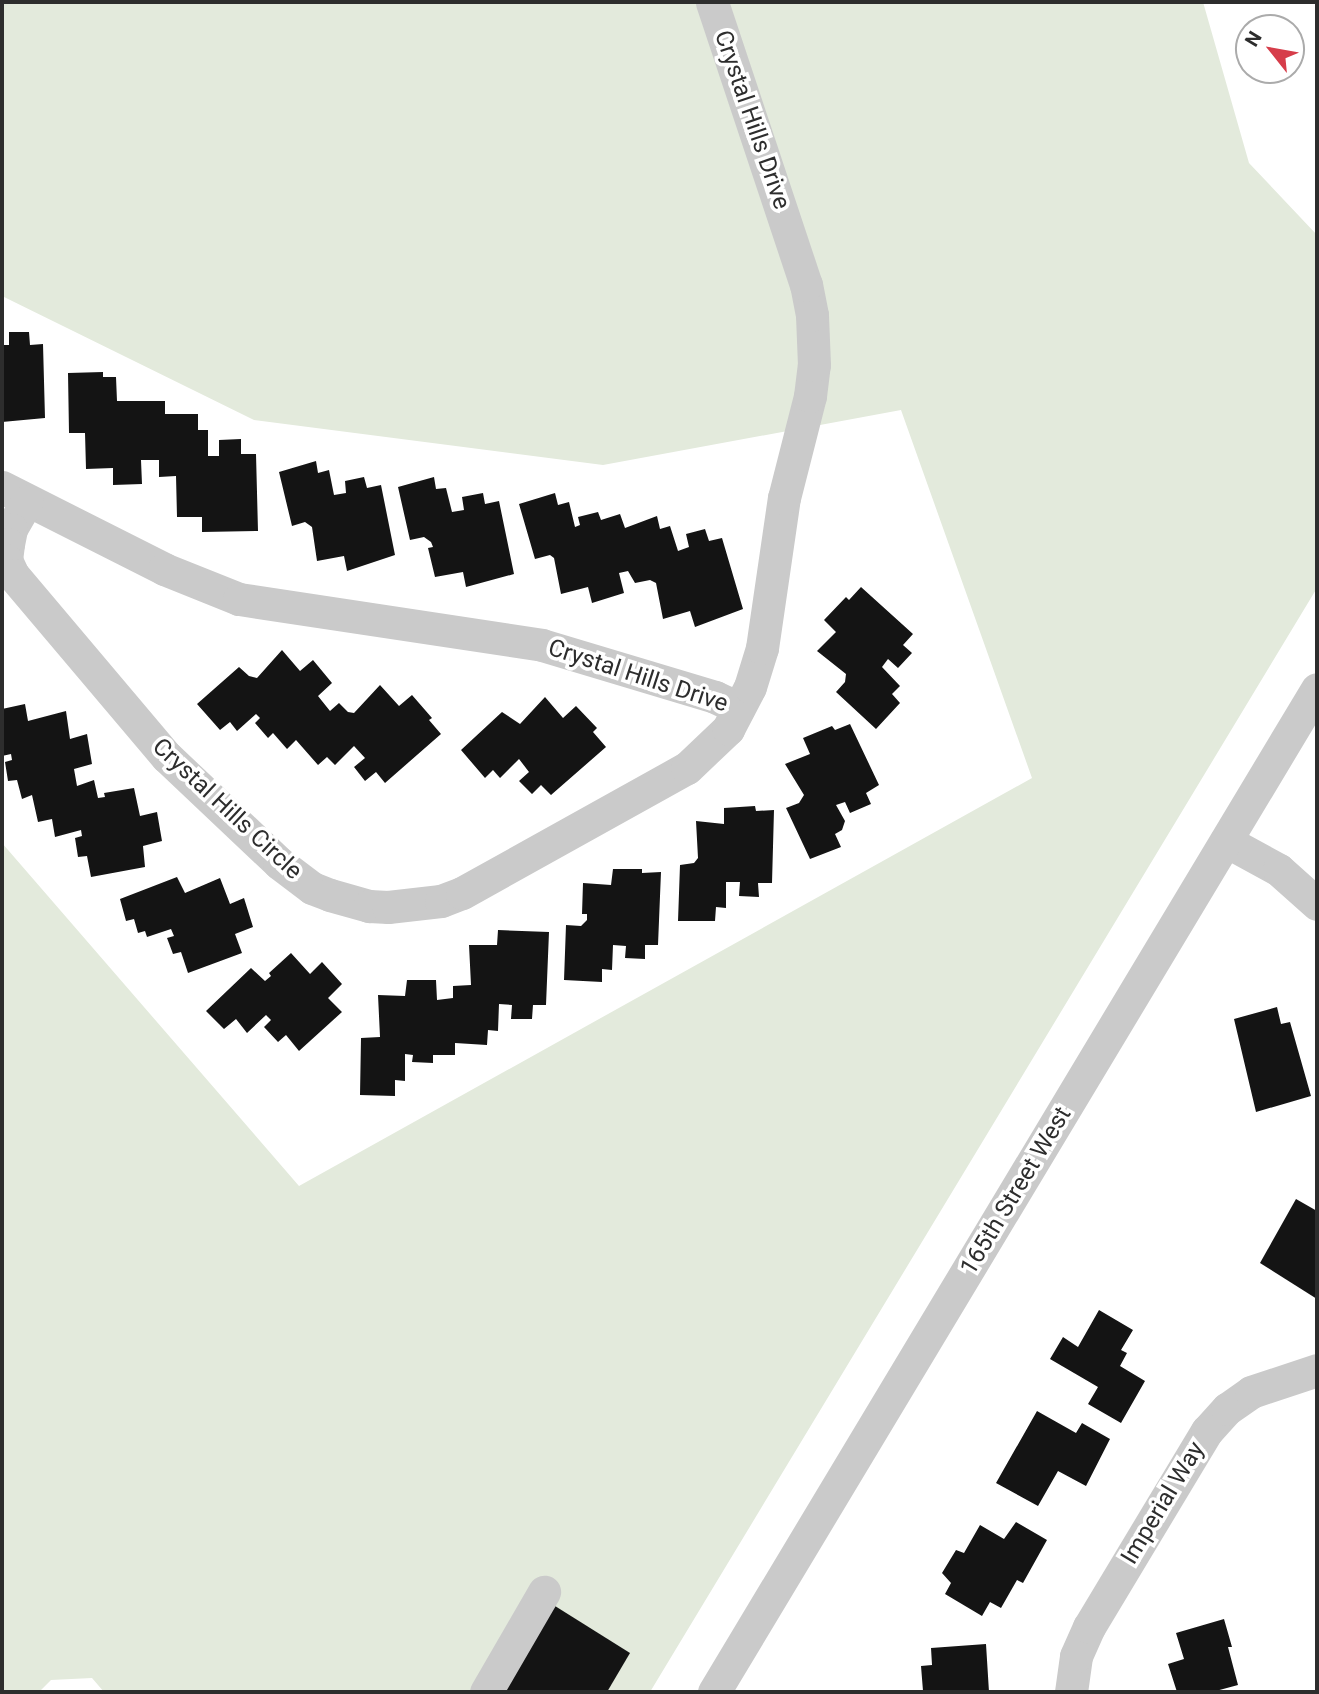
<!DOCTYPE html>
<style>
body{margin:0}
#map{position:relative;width:1319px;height:1694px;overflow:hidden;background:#fff;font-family:Roboto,sans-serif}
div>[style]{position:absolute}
.green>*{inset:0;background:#e3eadc}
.building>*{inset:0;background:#141414}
.minor>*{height:33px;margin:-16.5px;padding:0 16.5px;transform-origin:16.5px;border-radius:16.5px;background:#cacaca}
span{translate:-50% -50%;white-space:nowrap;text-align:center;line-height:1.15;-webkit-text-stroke:7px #fff;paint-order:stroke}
.street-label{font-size:24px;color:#2d2d2d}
.frame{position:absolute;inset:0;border:4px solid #2d2d2d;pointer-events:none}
.north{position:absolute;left:1235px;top:14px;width:70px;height:70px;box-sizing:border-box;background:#fff;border:2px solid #ababab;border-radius:50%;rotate:301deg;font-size:19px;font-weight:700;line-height:28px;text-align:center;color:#2d2d2d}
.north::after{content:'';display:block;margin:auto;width:24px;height:32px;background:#d63d4a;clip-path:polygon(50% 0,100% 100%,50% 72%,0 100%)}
</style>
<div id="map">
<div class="green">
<i style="clip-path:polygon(2px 2px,1203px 2px,1249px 163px,1317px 235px,1317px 588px,650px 1692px,104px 1692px,92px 1678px,51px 1680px,39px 1692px,2px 1692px,2px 843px,299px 1186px,1032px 778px,901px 410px,603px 465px,254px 420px,2px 296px)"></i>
</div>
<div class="building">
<i style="clip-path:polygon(9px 332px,29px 332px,30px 345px,43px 344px,45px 418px,2px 422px,2px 345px,9px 345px)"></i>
<i style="clip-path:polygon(103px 372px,103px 377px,116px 377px,117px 401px,165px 401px,165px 414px,198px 414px,198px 430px,208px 430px,208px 456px,219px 456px,219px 440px,241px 439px,241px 454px,256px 454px,258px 531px,202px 532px,202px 517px,177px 517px,176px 476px,159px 477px,159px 460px,141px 460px,142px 484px,113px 485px,113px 468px,86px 469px,85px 433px,69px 433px,68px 373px)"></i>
<i style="clip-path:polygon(316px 461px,318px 473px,329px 470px,334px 495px,346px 493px,345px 481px,364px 477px,367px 488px,381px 485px,395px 555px,347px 571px,344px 556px,317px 561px,312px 527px,305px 522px,292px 526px,279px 472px)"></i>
<i style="clip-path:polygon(434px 477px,436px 489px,446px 488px,452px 512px,464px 510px,462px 497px,483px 493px,485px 504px,499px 501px,514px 574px,466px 587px,463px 572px,435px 577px,428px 548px,433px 547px,431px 542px,424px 537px,410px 540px,398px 487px)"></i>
<i style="clip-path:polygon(555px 493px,558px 505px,569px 502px,575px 527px,580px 525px,578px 517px,598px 512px,601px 520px,620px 514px,625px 528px,657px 516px,660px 529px,670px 526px,678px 551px,689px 547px,686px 534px,705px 529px,709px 541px,722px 538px,743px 609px,695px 627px,690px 611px,663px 619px,656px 583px,650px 580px,635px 583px,628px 571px,619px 573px,624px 593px,592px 603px,588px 587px,561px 594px,554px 558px,550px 555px,535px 559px,519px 504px)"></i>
<i style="clip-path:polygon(861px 587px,913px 634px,903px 645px,912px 653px,898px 668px,888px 659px,882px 667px,900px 686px,892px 694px,900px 703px,876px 729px,836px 692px,845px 682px,846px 674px,817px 651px,836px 632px,824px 620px,846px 597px,849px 600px)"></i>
<i style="clip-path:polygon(282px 650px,300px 671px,313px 660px,332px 683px,318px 696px,330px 711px,339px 703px,348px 712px,354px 713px,380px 685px,399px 706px,412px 695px,432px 718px,429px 720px,441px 734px,385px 783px,376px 772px,365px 781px,354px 767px,365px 758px,354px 746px,335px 765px,327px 757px,318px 765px,296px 740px,287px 749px,273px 733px,268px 738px,255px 723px,260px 718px,256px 714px,237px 731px,230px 722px,220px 730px,197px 704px,239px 667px,249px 676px,257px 678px)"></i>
<i style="clip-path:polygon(545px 697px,563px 718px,576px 706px,597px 728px,593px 732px,606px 747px,551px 795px,541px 785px,532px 794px,519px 781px,529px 772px,519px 759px,500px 778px,493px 770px,485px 778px,461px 750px,502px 712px,520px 724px)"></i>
<i style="clip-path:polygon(25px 704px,28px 721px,66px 711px,70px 739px,87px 734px,92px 764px,74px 769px,77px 786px,94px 780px,98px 798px,105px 797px,104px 793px,134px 788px,140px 816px,157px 812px,162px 841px,143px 846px,145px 867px,91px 877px,87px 856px,78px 857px,75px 838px,82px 836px,81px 830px,55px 837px,52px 819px,38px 822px,32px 795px,22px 799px,17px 780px,8px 781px,5px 762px,12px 760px,11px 754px,2px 756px,2px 709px)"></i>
<i style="clip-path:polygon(850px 724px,879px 785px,866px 793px,871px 804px,850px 813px,845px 802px,836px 805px,845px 821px,842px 830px,835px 834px,841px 847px,810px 859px,786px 808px,799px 803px,804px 795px,785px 764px,810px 754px,803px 738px,832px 726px,835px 730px)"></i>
<i style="clip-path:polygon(755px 806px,756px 811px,774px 810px,772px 883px,758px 883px,759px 897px,739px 896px,740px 882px,726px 882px,726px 908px,716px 907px,715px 921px,678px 921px,680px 865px,694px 863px,698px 858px,696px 821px,724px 824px,724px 808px)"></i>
<i style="clip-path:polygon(613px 869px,642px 869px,642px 873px,661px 872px,658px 945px,645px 945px,645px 959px,625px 958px,626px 946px,613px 945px,612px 970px,602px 969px,602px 982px,564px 980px,566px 925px,581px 926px,587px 920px,587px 914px,582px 914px,583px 883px,611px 885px)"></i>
<i style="clip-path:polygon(177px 877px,185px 893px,220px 878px,230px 904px,244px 898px,253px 927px,235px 934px,242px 953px,188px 973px,181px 952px,173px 954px,167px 938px,174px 936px,171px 929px,147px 937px,145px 931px,138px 933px,134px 919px,126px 921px,120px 899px)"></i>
<i style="clip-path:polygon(498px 930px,549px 932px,546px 1005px,533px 1005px,532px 1019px,511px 1019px,512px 1005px,499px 1004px,498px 1031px,488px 1030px,487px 1045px,455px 1043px,455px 1055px,433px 1055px,433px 1063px,412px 1062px,413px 1055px,405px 1054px,405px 1081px,395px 1080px,395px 1096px,360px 1095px,361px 1038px,380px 1037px,378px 995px,405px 996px,407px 980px,436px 980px,437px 1000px,453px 998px,453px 986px,471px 985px,469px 945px,497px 945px)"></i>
<i style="clip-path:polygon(291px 953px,310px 974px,322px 962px,342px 984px,328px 998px,342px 1012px,299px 1051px,286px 1035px,278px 1042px,264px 1027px,271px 1020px,266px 1015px,247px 1033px,236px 1019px,224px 1029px,206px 1011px,251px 968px,265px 981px,271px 976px,269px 973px)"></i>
<i style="clip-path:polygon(1277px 1007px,1281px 1024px,1290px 1022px,1311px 1096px,1256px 1112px,1234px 1019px)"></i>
<i style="clip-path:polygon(1296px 1199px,1317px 1211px,1317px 1299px,1260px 1263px)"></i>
<i style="clip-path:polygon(1099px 1310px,1133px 1330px,1121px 1350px,1127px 1353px,1120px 1366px,1145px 1381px,1121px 1423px,1088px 1404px,1098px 1387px,1050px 1359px,1063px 1337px,1078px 1347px)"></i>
<i style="clip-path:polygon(1037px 1411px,1076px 1433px,1082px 1423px,1110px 1439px,1086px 1486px,1058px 1471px,1038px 1506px,996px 1483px)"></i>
<i style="clip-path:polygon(1016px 1522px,1047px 1540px,1023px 1583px,1017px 1580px,1001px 1608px,990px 1602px,982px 1616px,945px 1594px,951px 1583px,942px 1573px,956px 1550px,964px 1553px,980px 1525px,1004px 1539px)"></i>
<i style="clip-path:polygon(555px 1606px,630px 1653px,607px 1692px,502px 1692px)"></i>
<i style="clip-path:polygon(1224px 1619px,1232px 1647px,1228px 1647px,1238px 1685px,1212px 1692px,1177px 1692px,1168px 1664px,1184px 1659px,1176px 1633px)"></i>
<i style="clip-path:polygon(986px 1644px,989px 1692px,923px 1691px,921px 1666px,932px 1665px,931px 1648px)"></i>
</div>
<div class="minor">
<i style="left:2px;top:487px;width:182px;rotate:26.8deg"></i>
<i style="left:164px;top:569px;width:81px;rotate:21.8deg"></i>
<i style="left:239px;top:599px;width:306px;rotate:8.6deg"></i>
<i style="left:542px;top:645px;width:181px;rotate:16.7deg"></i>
<i style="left:715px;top:697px;width:26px;rotate:25deg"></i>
<i style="left:27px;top:501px;width:32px;rotate:120deg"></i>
<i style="left:11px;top:529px;width:15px;rotate:101deg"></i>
<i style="left:8px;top:544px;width:16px;rotate:97deg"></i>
<i style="left:6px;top:560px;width:17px;rotate:65deg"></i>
<i style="left:13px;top:575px;width:238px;rotate:49.8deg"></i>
<i style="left:167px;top:757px;width:154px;rotate:43.4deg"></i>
<i style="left:279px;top:863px;width:41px;rotate:37.1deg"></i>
<i style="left:312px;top:888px;width:19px;rotate:21deg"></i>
<i style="left:330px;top:895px;width:41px;rotate:15.8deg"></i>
<i style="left:369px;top:906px;width:19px;rotate:3deg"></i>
<i style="left:388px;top:907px;width:53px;rotate:-6.5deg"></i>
<i style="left:441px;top:901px;width:22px;rotate:-21deg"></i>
<i style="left:462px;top:893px;width:257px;rotate:-29.1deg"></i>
<i style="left:687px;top:768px;width:57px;rotate:-43.6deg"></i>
<i style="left:728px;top:729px;width:47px;rotate:-62.4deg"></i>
<i style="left:750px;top:687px;width:41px;rotate:-72.9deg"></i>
<i style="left:762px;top:648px;width:152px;rotate:-81.7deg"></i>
<i style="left:784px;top:498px;width:105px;rotate:-75.7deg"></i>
<i style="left:810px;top:396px;width:31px;rotate:-83deg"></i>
<i style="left:814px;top:365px;width:50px;rotate:-92.3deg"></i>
<i style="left:812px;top:315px;width:31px;rotate:-101deg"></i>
<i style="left:806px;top:285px;width:298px;rotate:-108.4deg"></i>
<i style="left:1226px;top:841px;width:60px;rotate:28.7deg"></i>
<i style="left:1279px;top:870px;width:51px;rotate:41.8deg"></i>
<i style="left:486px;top:1692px;width:116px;rotate:-59.9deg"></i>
<i style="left:714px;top:1692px;width:1170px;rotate:-58.99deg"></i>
<i style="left:1071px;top:1692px;width:36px;rotate:-82deg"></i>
<i style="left:1076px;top:1656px;width:32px;rotate:-66deg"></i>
<i style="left:1089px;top:1627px;width:229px;rotate:-59deg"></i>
<i style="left:1207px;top:1431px;width:30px;rotate:-48deg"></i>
<i style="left:1227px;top:1409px;width:29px;rotate:-35deg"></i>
<i style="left:1251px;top:1392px;width:70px;rotate:-18.4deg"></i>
</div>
<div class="street-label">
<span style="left:752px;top:120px;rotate:71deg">Crystal Hills Drive</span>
<span style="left:638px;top:676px;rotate:18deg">Crystal Hills Drive</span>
<span style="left:227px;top:809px;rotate:43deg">Crystal Hills Circle</span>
<span style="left:1016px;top:1191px;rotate:-59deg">165th Street West</span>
<span style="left:1163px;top:1503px;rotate:-59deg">Imperial Way</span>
</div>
<div class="frame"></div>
<div class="north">N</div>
</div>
